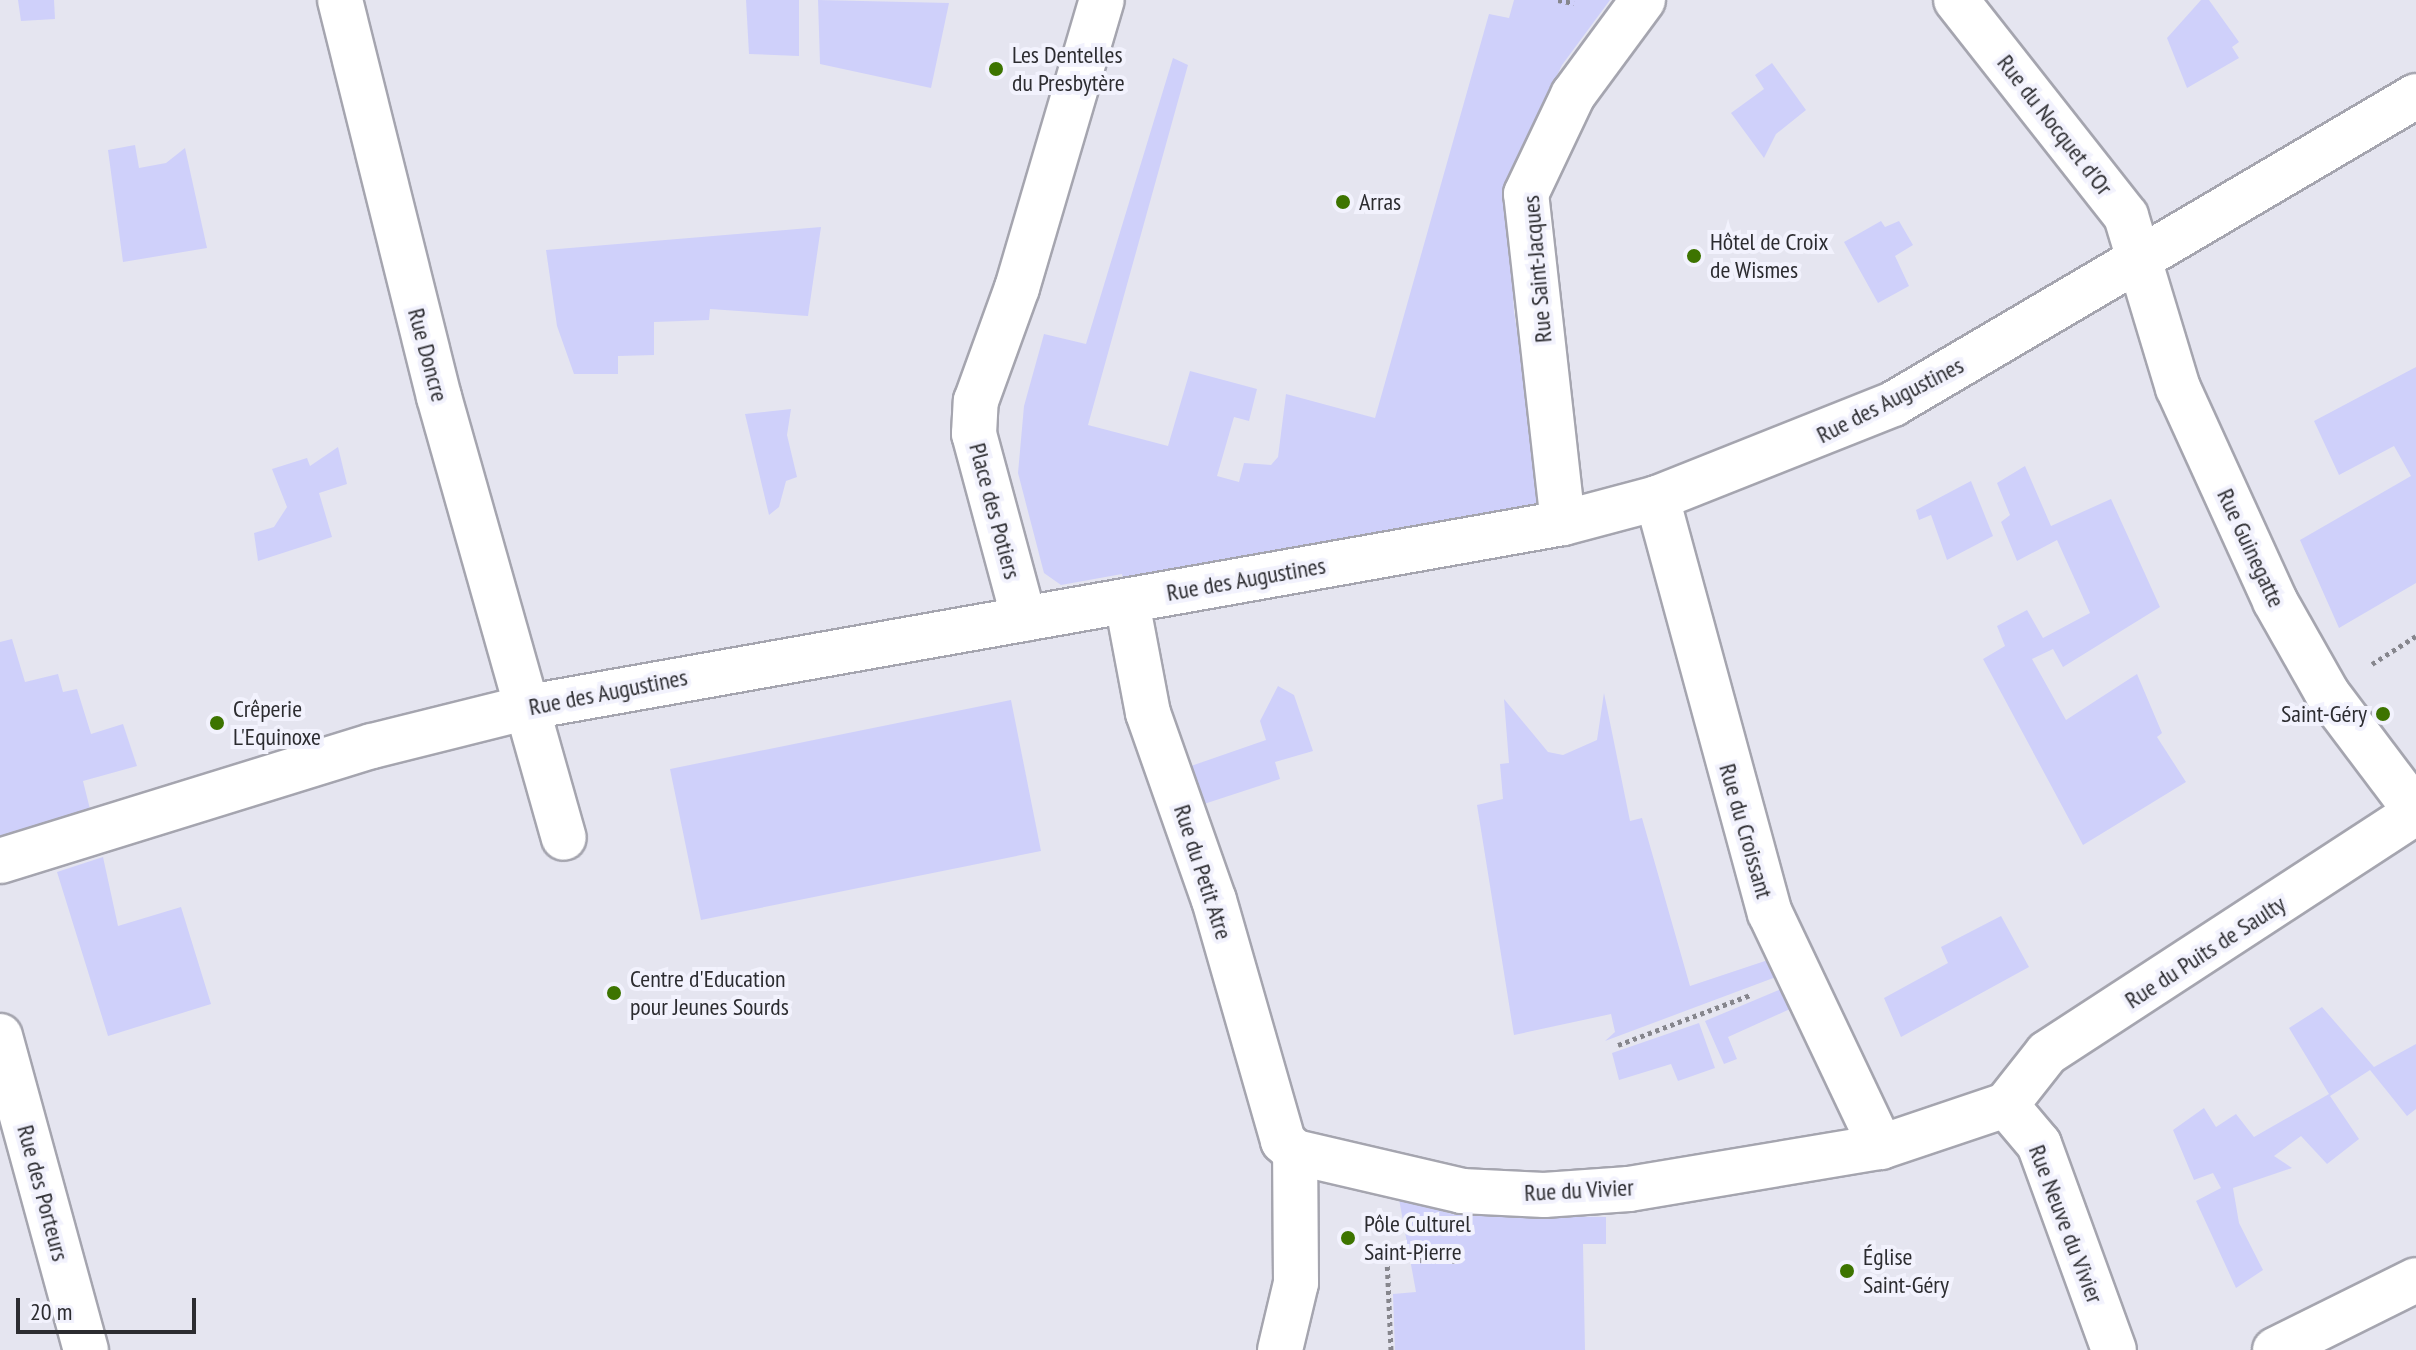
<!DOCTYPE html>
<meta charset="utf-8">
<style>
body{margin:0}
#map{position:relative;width:2416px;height:1350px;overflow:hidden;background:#e5e5f0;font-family:"PT Sans Narrow",sans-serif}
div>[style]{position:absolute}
.green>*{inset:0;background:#cfd0fa}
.path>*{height:5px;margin-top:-2.5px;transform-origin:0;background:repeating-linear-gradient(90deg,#86868d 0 4px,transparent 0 8px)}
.roads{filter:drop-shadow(2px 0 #a5a5af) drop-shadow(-2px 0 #a5a5af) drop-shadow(0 2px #a5a5af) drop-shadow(0 -2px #a5a5af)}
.minor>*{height:44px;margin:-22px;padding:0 22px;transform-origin:22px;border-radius:22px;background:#fff}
.dots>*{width:22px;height:22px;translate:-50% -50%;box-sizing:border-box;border:4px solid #f2f2fd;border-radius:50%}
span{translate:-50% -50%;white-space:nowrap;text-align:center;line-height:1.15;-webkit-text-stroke:8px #f2f2fd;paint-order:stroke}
.poi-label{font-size:24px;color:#2c2c30}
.left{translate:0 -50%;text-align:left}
.right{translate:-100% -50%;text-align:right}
.street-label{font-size:24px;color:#2c2c30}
.scale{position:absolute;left:16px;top:1298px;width:180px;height:36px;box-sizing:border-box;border:4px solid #2c2c30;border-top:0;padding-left:10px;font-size:24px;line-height:28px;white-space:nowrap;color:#2c2c30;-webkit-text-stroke:6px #f2f2fd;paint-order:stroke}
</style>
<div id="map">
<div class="green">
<i style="clip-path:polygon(18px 0,54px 0,55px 19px,21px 21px)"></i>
<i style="clip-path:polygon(746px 0,799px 0,799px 56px,749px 54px)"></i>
<i style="clip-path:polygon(818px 0,949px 3px,931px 88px,820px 64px)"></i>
<i style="clip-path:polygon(1514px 0,1610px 0,1562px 65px,1507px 182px,1514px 312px,1543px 493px,1532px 514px,1124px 587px,1122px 574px,1061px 585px,1044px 573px,1018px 473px,1024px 406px,1044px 334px,1086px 344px,1173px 58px,1188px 65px,1088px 425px,1168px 446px,1190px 371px,1257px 389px,1249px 421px,1234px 417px,1217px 476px,1239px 482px,1244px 463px,1271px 465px,1278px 457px,1286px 394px,1375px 418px,1489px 14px,1509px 18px)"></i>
<i style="clip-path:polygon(2201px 0,2209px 0,2239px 42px,2232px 47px,2239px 58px,2187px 88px,2167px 38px)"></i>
<i style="clip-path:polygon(1772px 63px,1806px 110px,1776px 134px,1764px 158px,1731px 113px,1764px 89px,1755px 75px)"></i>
<i style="clip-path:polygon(135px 145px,139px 168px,166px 163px,185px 148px,207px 248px,123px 262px,108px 150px)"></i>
<i style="clip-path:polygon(1881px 221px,1885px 227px,1899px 221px,1913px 245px,1895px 256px,1909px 286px,1878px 303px,1844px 242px)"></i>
<i style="clip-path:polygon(821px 227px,808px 316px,710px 309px,709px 320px,654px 322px,654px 355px,618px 356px,618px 374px,574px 374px,557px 326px,546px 250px)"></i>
<i style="clip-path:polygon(2416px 367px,2416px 583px,2339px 628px,2300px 540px,2411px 476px,2394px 446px,2339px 475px,2314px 421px)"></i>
<i style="clip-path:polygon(791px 409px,787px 435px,797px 477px,786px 481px,779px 507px,769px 515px,745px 414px)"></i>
<i style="clip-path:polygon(338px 447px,347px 484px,319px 493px,332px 537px,258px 561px,254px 533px,274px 527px,287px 507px,272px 469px,307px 458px,310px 466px)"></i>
<i style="clip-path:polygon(2025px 466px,2051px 526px,2111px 499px,2160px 607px,2063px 667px,2053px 649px,2032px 659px,2066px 720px,2137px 674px,2162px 733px,2157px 737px,2186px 782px,2083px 845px,1983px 659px,2005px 646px,1997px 626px,2027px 610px,2043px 638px,2090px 613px,2057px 540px,2017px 561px,2001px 522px,2010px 515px,1997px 483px)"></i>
<i style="clip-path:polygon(1971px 481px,1993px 536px,1947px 560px,1931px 515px,1919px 520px,1916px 510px)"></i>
<i style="clip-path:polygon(12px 639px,25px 682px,58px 674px,63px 692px,77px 689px,91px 734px,123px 724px,137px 766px,83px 781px,90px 809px,0 837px,0 642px)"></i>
<i style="clip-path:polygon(1278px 686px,1294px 695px,1313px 751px,1275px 762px,1280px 779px,1204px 804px,1191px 766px,1266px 740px,1260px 721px)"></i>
<i style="clip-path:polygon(1604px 693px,1630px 821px,1642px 818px,1690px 986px,1768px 960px,1776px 977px,1605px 1041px,1615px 1032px,1611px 1014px,1514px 1035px,1477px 805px,1503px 799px,1500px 764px,1509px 763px,1504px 699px,1548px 752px,1563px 755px,1597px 740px)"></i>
<i style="clip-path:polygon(1011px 700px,1041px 851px,701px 920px,670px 769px)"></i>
<i style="clip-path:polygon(103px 857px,118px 926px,181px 907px,211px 1004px,108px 1036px,57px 872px)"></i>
<i style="clip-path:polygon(2001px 916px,2029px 967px,1901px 1037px,1884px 998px,1948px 963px,1941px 947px)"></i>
<i style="clip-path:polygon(1781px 989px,1790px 1009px,1728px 1037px,1737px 1059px,1724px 1064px,1705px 1021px)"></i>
<i style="clip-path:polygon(2322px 1007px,2374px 1067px,2416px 1044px,2416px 1109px,2407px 1116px,2370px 1070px,2330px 1096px,2359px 1139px,2327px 1164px,2301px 1136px,2274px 1156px,2292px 1168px,2233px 1188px,2239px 1223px,2263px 1270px,2236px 1288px,2196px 1201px,2221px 1188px,2213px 1173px,2194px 1180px,2173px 1130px,2204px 1108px,2216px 1127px,2236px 1114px,2254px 1137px,2329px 1094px,2289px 1028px)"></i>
<i style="clip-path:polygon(1699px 1023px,1715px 1068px,1678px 1081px,1671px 1064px,1619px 1080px,1612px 1053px)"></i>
<i style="clip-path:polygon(1399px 1199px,1456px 1215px,1606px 1217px,1606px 1244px,1583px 1244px,1585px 1350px,1395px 1350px,1393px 1294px,1416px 1292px)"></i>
</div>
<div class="path">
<i style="left:1558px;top:0;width:16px;rotate:11deg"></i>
<i style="left:2372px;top:664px;width:52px;rotate:-32.5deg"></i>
<i style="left:1618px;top:1045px;width:141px;rotate:-20.7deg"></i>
<i style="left:1391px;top:1350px;width:91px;rotate:-92.5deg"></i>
<i style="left:1387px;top:1259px;width:69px;rotate:1.7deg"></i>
</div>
<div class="roads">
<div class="minor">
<i style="left:340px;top:0;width:409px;rotate:76deg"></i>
<i style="left:439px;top:397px;width:458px;rotate:74.2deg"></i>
<i style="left:1956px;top:0;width:275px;rotate:51.8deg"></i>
<i style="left:2126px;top:216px;width:180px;rotate:73.2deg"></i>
<i style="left:2178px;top:388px;width:234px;rotate:65.5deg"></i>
<i style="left:2275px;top:601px;width:106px;rotate:60.5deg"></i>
<i style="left:2327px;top:693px;width:148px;rotate:53deg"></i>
<i style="left:1657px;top:498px;width:430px;rotate:74.8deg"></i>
<i style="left:1770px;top:913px;width:259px;rotate:64.6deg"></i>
<i style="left:1563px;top:523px;width:331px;rotate:-96.4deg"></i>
<i style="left:1526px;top:194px;width:110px;rotate:-64.6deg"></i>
<i style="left:1573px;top:95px;width:118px;rotate:-53.6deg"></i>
<i style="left:1127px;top:602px;width:113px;rotate:79.3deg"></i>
<i style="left:1148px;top:713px;width:198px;rotate:70.6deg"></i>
<i style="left:1214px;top:900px;width:251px;rotate:74deg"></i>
<i style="left:1283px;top:1141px;width:16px;rotate:43deg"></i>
<i style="left:1295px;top:1152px;width:171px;rotate:13.1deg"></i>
<i style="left:1462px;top:1191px;width:82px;rotate:2.8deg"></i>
<i style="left:1544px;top:1195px;width:85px;rotate:-4deg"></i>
<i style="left:1629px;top:1189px;width:255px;rotate:-9.5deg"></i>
<i style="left:1881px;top:1147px;width:132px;rotate:-18.6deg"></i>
<i style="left:1024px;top:619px;width:192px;rotate:-105.1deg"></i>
<i style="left:974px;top:434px;width:33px;rotate:-87deg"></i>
<i style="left:976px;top:401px;width:120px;rotate:-70.1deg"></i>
<i style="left:1017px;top:288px;width:300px;rotate:-73.6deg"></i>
<i style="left:0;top:861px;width:389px;rotate:-17.2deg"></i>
<i style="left:372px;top:746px;width:162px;rotate:-14deg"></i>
<i style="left:529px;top:707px;width:1050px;rotate:-10.09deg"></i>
<i style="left:1563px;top:523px;width:97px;rotate:-14.9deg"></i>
<i style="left:1657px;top:498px;width:254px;rotate:-21.7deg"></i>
<i style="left:1893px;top:404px;width:607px;rotate:-30.49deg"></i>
<i style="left:0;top:1036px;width:326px;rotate:74.7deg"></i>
<i style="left:2006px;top:1105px;width:66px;rotate:-51.7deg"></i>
<i style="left:2047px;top:1053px;width:441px;rotate:-33.1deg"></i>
<i style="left:2006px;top:1105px;width:51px;rotate:49.8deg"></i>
<i style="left:2039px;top:1144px;width:219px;rotate:70deg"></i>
<i style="left:1280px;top:1350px;width:69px;rotate:-76.6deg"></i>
<i style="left:1296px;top:1283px;width:131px;rotate:-90.4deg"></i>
<i style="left:2275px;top:1350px;width:157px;rotate:-26.4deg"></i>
</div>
</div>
<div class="dots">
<i style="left:996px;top:69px;background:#3d7400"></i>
<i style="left:1343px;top:202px;background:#3d7400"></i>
<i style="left:1694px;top:256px;background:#3d7400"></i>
<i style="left:2383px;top:714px;background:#3d7400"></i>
<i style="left:217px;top:723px;background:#3d7400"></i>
<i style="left:614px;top:993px;background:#3d7400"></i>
<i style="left:1348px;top:1238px;background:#3d7400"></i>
<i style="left:1847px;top:1271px;background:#3d7400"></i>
</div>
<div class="poi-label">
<span class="left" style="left:1012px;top:69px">Les Dentelles<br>du Presbytère</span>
<span class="left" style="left:1359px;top:202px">Arras</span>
<span class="left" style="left:1710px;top:256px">Hôtel de Croix<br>de Wismes</span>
<span class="left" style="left:233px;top:723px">Crêperie<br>L'Equinoxe</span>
<span class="right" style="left:2367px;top:714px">Saint-Géry</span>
<span class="left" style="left:630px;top:993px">Centre d'Education<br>pour Jeunes Sourds</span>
<span class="left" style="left:1364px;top:1238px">Pôle Culturel<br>Saint-Pierre</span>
<span class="left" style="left:1863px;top:1271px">Église<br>Saint-Géry</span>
</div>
<div class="street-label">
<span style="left:2055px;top:125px;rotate:52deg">Rue du Nocquet d'Or</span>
<span style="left:1537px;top:269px;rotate:-95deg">Rue Saint-Jacques</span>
<span style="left:428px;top:355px;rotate:75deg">Rue Doncre</span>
<span style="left:1890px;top:400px;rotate:-27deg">Rue des Augustines</span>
<span style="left:995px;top:511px;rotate:75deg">Place des Potiers</span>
<span style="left:2251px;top:548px;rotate:65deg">Rue Guinegatte</span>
<span style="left:1246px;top:579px;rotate:-10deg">Rue des Augustines</span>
<span style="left:608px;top:692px;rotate:-11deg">Rue des Augustines</span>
<span style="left:1746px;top:831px;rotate:74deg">Rue du Croissant</span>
<span style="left:1203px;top:872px;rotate:72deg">Rue du Petit Atre</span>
<span style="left:2205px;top:952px;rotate:-33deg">Rue du Puits de Saulty</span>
<span style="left:1579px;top:1190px;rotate:-3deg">Rue du Vivier</span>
<span style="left:43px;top:1193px;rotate:75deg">Rue des Porteurs</span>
<span style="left:2066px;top:1224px;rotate:69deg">Rue Neuve du Vivier</span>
</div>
<div class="scale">20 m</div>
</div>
